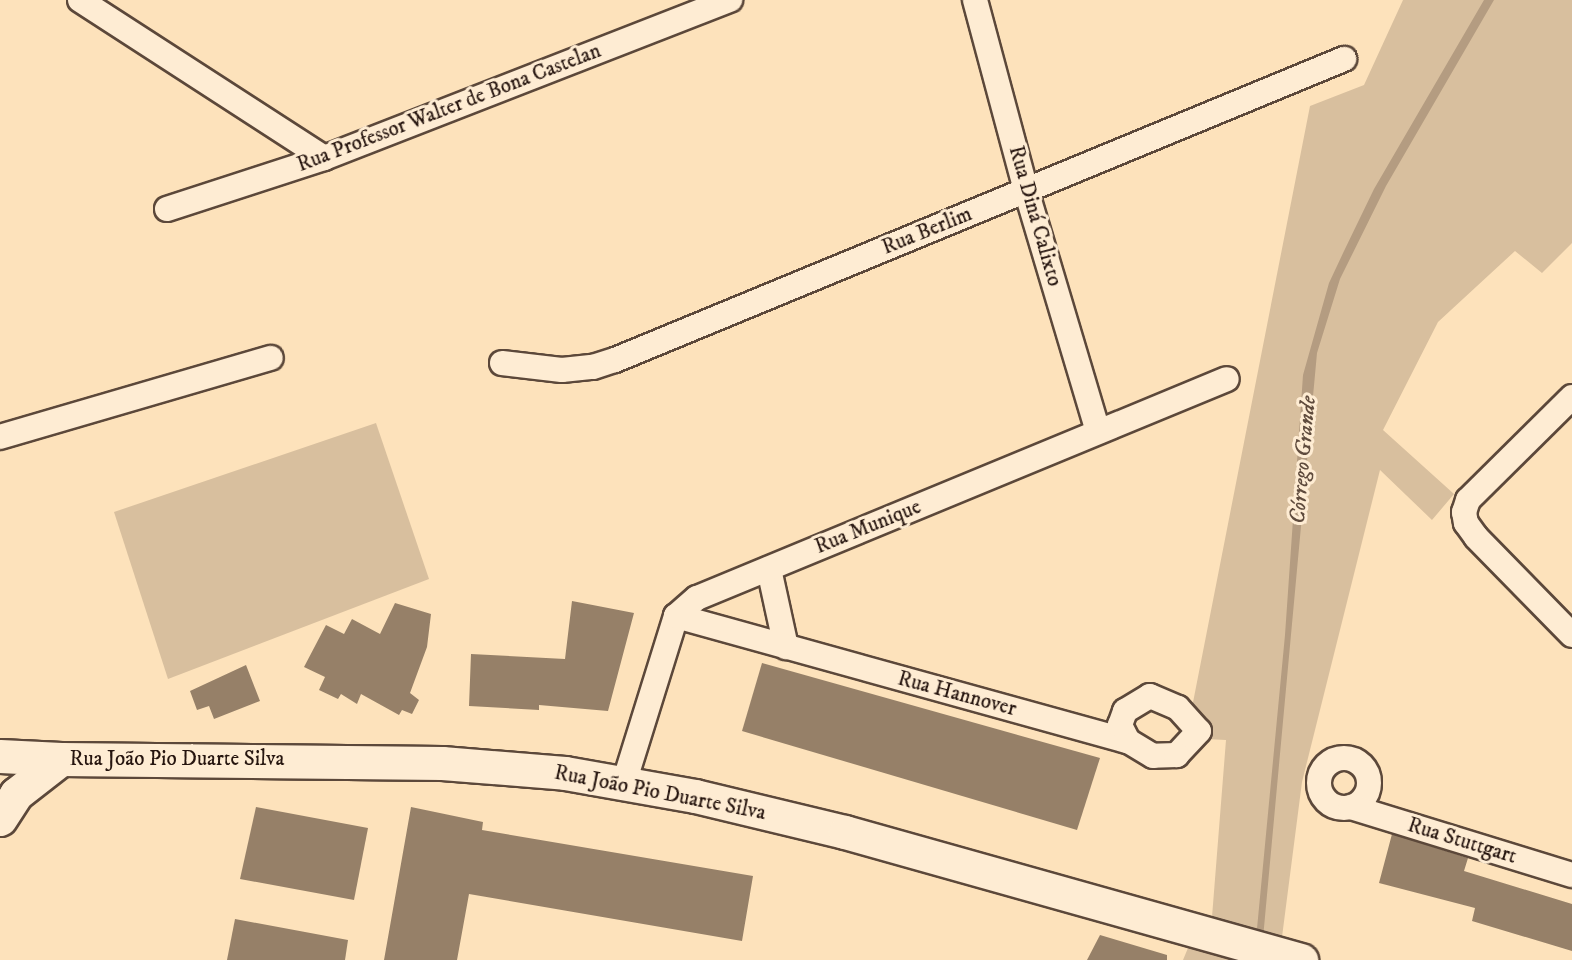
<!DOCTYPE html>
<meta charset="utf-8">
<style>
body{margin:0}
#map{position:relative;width:1572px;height:960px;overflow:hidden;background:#fde2bb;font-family:"IM FELL DW Pica",serif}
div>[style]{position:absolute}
.green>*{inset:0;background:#d8bf9e}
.water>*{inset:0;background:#b49c81}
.building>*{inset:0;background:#968068}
.roads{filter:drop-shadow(2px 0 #5c483a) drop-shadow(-2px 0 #5c483a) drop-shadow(0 2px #5c483a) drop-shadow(0 -2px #5c483a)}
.minor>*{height:24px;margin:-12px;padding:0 12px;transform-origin:12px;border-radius:12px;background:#feecd3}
.minor>.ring{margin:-12px;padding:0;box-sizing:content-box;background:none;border:24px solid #feecd3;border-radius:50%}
.secondary>*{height:33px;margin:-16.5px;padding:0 16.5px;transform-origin:16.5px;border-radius:16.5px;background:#feecd3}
span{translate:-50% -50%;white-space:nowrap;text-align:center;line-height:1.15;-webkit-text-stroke:6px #feecd3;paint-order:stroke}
.street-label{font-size:21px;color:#26150f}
.water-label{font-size:22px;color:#5f4b3d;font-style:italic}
</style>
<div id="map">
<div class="green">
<i style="clip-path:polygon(1403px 0,1572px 0,1572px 243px,1542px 273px,1515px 251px,1438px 322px,1383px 430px,1454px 494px,1432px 520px,1380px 470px,1302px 782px,1282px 937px,1212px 917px,1226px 740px,1186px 738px,1310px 106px,1364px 85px)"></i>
<i style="clip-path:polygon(376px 423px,429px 579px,168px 679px,114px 512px)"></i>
<i style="clip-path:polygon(1188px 948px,1238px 960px,1183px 960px)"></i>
</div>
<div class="water">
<i style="clip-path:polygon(1484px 0,1494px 0,1386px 186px,1340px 279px,1317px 353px,1261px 960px,1254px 960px,1285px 635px,1303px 375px,1329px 283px,1344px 251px,1374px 189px)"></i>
</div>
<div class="building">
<i style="clip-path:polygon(572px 601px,634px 613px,608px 711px,539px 705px,539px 710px,469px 706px,471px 654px,565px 659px)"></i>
<i style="clip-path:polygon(395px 603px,431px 614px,427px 647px,410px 693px,419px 700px,412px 714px,402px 710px,399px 715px,361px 694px,357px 704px,341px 694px,338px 699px,319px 690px,325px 677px,304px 667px,326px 625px,344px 634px,352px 619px,380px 634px)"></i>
<i style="clip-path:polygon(762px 663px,1100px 758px,1077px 830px,742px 731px)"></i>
<i style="clip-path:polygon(246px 665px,260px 701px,214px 719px,209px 706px,197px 710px,190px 691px)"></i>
<i style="clip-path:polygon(256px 807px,368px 828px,354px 900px,240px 879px)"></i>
<i style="clip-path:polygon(411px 807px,483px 822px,482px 830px,753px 876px,742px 941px,469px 894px,457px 960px,384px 960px)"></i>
<i style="clip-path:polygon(1392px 834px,1468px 858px,1464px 871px,1572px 904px,1572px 951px,1472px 921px,1475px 908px,1379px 883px)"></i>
<i style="clip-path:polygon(235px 919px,348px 940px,345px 960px,227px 960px)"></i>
<i style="clip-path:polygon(1100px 935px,1167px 955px,1167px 960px,1087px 960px)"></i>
</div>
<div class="roads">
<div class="minor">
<i style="left:80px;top:0;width:291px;rotate:32.9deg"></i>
<i style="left:975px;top:0;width:197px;rotate:75deg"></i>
<i style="left:1026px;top:190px;width:252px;rotate:73.4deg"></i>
<i style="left:167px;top:209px;width:165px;rotate:-18deg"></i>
<i style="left:324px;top:158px;width:436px;rotate:-21.3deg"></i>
<i style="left:502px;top:363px;width:60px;rotate:6.7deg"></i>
<i style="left:562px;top:370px;width:31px;rotate:-6deg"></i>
<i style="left:593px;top:367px;width:23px;rotate:-18deg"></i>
<i style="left:615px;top:360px;width:789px;rotate:-22.44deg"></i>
<i style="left:1572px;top:397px;width:146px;rotate:135.3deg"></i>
<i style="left:1468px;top:500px;width:13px;rotate:108deg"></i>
<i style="left:1464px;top:512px;width:11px;rotate:80deg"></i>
<i style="left:1466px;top:523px;width:17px;rotate:54deg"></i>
<i style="left:1476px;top:537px;width:137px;rotate:45.6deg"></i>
<i style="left:0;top:437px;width:282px;rotate:-16.3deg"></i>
<i style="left:769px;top:569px;width:80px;rotate:77.7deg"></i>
<i style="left:676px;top:616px;width:469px;rotate:15.5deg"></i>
<i style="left:1150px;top:696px;width:30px;rotate:23deg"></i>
<i style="left:1178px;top:708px;width:31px;rotate:48deg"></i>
<i style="left:1199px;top:731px;width:33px;rotate:133deg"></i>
<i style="left:1177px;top:755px;width:24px;rotate:178deg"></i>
<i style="left:1153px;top:756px;width:29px;rotate:-149deg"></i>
<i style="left:1128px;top:741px;width:18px;rotate:-117deg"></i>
<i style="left:1120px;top:725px;width:15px;rotate:-70deg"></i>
<i style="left:1125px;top:711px;width:29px;rotate:-31deg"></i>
<i class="ring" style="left:1319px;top:758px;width:26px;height:26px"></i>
<i style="left:624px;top:783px;width:175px;rotate:-72.7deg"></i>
<i style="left:676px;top:616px;width:28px;rotate:-41deg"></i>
<i style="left:697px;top:598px;width:573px;rotate:-22.45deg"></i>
<i style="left:1351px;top:807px;width:231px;rotate:17.1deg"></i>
</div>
<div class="secondary">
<i style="left:0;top:756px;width:61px;rotate:2.8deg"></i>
<i style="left:61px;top:759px;width:381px;rotate:0.6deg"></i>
<i style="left:442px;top:763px;width:123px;rotate:4.6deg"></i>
<i style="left:565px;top:773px;width:132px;rotate:10deg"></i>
<i style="left:695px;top:796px;width:154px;rotate:13.5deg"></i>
<i style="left:845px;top:832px;width:474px;rotate:15.7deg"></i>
<i style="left:0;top:819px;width:30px;rotate:-57deg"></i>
<i style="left:16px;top:794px;width:57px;rotate:-37.9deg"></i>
</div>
</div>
<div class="street-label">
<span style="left:449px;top:108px;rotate:-21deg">Rua Professor Walter de Bona Castelan</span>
<span style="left:1035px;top:216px;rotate:74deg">Rua Diná Calixto</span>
<span style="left:927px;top:231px;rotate:-22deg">Rua Berlim</span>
<span style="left:868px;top:527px;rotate:-22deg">Rua Munique</span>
<span style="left:957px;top:694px;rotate:15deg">Rua Hannover</span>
<span style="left:177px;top:759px">Rua João Pio Duarte Silva</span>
<span style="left:660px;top:793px;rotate:11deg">Rua João Pio Duarte Silva</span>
<span style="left:1462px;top:841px;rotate:17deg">Rua Stuttgart</span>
</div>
<div class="water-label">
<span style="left:1303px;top:460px;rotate:-85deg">Córrego Grande</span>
</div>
</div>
